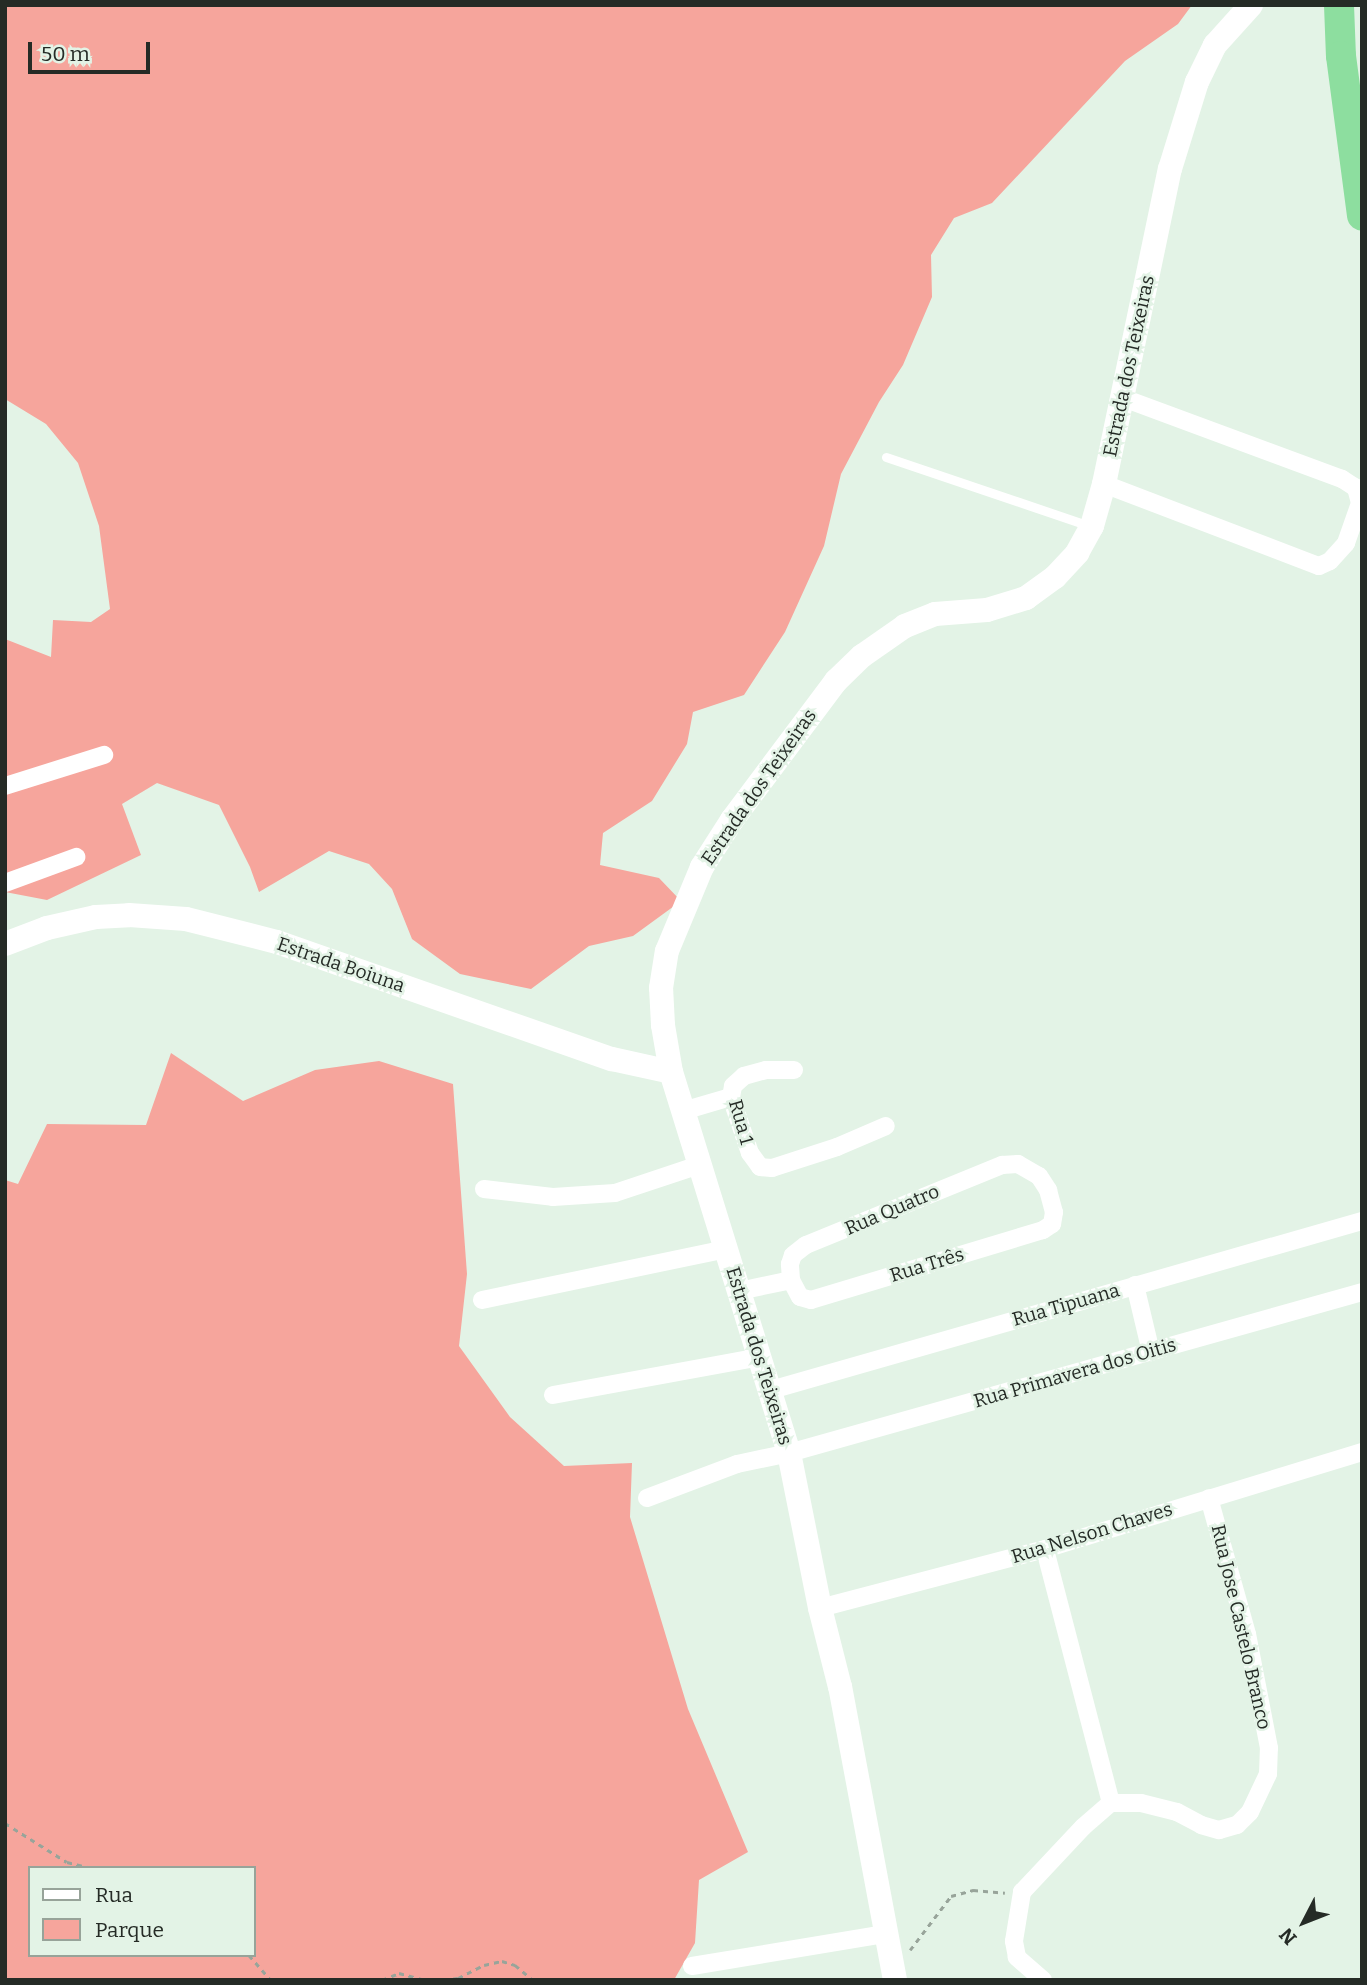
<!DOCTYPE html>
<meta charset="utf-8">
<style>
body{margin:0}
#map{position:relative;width:1367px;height:1985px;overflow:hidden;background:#e3f3e6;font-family:Bitter,serif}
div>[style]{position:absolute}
.green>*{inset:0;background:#f6a59c}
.river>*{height:30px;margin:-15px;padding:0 15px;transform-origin:15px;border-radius:15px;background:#8dde9f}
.path>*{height:2.5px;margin-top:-1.25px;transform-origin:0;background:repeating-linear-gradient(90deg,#98a49a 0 5px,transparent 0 10px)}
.lane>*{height:9px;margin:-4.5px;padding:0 4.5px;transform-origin:4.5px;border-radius:4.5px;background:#fff}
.street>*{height:18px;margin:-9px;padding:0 9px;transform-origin:9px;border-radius:9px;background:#fff}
.secondary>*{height:24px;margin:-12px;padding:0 12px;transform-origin:12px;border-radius:12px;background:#fff}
span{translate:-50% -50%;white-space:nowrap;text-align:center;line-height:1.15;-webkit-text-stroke:5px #e3f3e6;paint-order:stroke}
.street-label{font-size:19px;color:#252b26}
.frame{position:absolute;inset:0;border:7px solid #252b26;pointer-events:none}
.legend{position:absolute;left:28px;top:1866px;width:228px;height:91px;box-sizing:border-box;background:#e3f3e6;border:2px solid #97a399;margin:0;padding:9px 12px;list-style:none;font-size:21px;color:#252b26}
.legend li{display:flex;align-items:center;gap:14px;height:35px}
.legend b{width:35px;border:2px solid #97a399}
.north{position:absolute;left:1269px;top:1887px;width:70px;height:70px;-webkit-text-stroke:5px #e3f3e6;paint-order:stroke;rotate:228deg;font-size:19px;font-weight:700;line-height:28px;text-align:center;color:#252b26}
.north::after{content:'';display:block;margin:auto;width:24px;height:32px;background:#252b26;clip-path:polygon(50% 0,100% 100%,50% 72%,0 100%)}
.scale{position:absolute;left:28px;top:42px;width:122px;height:32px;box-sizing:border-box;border:4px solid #252b26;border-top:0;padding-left:9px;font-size:21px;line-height:24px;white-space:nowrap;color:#252b26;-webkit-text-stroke:5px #e3f3e6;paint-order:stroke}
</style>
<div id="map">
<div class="green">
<i style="clip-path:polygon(5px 5px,1192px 5px,1178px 24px,1125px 61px,992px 203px,954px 218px,931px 255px,932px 297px,903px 365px,879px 402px,841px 474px,824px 546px,785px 632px,744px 695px,693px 712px,687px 744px,652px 801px,603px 833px,600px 865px,659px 878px,681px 901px,633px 936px,589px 946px,531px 989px,460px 974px,412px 939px,392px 889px,369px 864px,329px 851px,259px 892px,250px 867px,219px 805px,157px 783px,122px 804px,141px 855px,47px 900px,5px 892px,5px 639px,51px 657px,53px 620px,91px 622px,110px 609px,99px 526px,78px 463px,46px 424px,5px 399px)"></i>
<i style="clip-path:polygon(evenodd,171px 1053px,243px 1101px,315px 1070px,379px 1061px,453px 1084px,467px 1274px,459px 1346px,510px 1417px,564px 1466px,632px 1463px,630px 1517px,688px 1709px,748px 1852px,699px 1880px,695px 1943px,674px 1980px,5px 1980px,5px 1180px,18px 1184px,47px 1124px,146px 1125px,171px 1053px,30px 1868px,254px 1868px,254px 1955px,30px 1955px,30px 1868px)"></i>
</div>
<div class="river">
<i style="left:1339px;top:5px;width:51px;rotate:87.8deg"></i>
<i style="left:1341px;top:56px;width:161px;rotate:82.5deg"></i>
</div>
<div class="path">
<i style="left:5px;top:1823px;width:73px;rotate:32.2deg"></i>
<i style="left:67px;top:1862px;width:25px;rotate:14deg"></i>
<i style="left:910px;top:1950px;width:68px;rotate:-52.8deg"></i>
<i style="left:951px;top:1896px;width:23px;rotate:-15deg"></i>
<i style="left:973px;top:1890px;width:32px;rotate:5deg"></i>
<i style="left:249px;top:1955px;width:33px;rotate:49deg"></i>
<i style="left:382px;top:1980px;width:18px;rotate:-22deg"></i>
<i style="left:399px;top:1973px;width:27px;rotate:15deg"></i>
<i style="left:443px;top:1980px;width:15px;rotate:-8deg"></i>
<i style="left:458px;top:1978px;width:29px;rotate:-27deg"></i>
<i style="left:484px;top:1965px;width:18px;rotate:-13deg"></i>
<i style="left:502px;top:1961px;width:14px;rotate:17deg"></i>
<i style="left:515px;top:1965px;width:23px;rotate:40deg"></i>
</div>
<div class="lane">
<i style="left:886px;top:457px;width:215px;rotate:18.7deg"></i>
</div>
<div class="street">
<i style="left:1104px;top:484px;width:230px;rotate:20.9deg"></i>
<i style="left:1319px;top:566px;width:12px;rotate:-24deg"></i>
<i style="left:1330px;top:561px;width:24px;rotate:-48deg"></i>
<i style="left:1346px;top:543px;width:42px;rotate:-70.7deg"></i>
<i style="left:1360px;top:503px;width:16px;rotate:-105deg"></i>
<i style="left:1356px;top:488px;width:17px;rotate:-147deg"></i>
<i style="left:1342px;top:479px;width:233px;rotate:-159.7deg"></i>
<i style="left:5px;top:786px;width:104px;rotate:-17.4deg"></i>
<i style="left:5px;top:883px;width:76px;rotate:-20.1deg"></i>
<i style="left:794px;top:1070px;width:28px;rotate:180deg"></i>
<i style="left:766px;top:1070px;width:23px;rotate:165deg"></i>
<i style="left:744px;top:1076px;width:15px;rotate:138deg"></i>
<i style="left:733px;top:1086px;width:11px;rotate:100deg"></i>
<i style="left:731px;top:1097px;width:59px;rotate:71.3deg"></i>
<i style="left:750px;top:1153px;width:17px;rotate:54deg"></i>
<i style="left:760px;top:1167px;width:12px;rotate:5deg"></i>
<i style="left:772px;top:1168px;width:68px;rotate:-17.9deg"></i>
<i style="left:837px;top:1147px;width:53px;rotate:-23.2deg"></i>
<i style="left:683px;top:1111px;width:50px;rotate:-16.3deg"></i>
<i style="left:1018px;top:1164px;width:24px;rotate:30deg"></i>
<i style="left:1039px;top:1176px;width:17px;rotate:57deg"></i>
<i style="left:1048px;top:1190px;width:23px;rotate:75deg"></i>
<i style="left:1054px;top:1212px;width:12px;rotate:99deg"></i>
<i style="left:1052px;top:1224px;width:11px;rotate:146deg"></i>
<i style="left:1043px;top:1230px;width:242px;rotate:163.2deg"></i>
<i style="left:811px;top:1300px;width:11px;rotate:-165deg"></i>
<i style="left:800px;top:1297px;width:19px;rotate:-118deg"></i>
<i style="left:791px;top:1280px;width:16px;rotate:-94deg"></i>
<i style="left:790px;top:1264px;width:9px;rotate:-72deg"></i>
<i style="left:793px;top:1255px;width:16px;rotate:-38deg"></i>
<i style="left:806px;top:1245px;width:212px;rotate:-22.2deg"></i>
<i style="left:1002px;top:1165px;width:16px;rotate:-4deg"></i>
<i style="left:484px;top:1189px;width:69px;rotate:6.6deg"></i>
<i style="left:553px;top:1197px;width:62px;rotate:-3.7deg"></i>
<i style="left:615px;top:1193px;width:89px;rotate:-18.4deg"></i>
<i style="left:1135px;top:1285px;width:69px;rotate:76.6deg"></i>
<i style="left:739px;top:1291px;width:53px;rotate:-11.9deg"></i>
<i style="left:482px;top:1300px;width:249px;rotate:-11.8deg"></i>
<i style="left:771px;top:1390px;width:615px;rotate:-15.96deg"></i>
<i style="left:553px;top:1395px;width:210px;rotate:-10.4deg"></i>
<i style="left:647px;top:1498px;width:96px;rotate:-20.7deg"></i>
<i style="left:737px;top:1464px;width:53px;rotate:-11.9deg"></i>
<i style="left:789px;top:1453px;width:595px;rotate:-15.69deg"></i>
<i style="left:820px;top:1608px;width:233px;rotate:-14.7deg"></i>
<i style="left:1045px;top:1549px;width:332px;rotate:-17deg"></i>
<i style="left:1111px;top:1803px;width:30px"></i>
<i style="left:1141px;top:1803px;width:37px;rotate:14deg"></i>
<i style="left:1177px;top:1812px;width:27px;rotate:28deg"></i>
<i style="left:1201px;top:1825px;width:19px;rotate:16deg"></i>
<i style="left:1219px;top:1830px;width:19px;rotate:-16deg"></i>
<i style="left:1237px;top:1825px;width:18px;rotate:-45deg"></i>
<i style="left:1250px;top:1812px;width:42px;rotate:-64.7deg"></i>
<i style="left:1268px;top:1774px;width:26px;rotate:-88deg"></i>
<i style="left:1269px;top:1748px;width:116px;rotate:-100.9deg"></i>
<i style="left:1247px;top:1634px;width:141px;rotate:-105.6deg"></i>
<i style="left:692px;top:1966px;width:196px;rotate:-9.4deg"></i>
<i style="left:1043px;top:1980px;width:35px;rotate:-139deg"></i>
<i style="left:1017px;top:1957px;width:16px;rotate:-101deg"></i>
<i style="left:1014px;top:1941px;width:50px;rotate:-80.7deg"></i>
<i style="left:1022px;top:1892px;width:89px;rotate:-46.8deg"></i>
<i style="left:1083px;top:1827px;width:37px;rotate:-41deg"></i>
<i style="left:1111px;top:1803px;width:262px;rotate:-104.6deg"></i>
</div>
<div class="secondary">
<i style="left:5px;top:944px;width:45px;rotate:-20.9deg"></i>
<i style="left:47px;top:928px;width:50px;rotate:-12.7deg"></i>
<i style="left:96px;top:917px;width:33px;rotate:-3deg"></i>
<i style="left:129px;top:915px;width:57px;rotate:4deg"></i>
<i style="left:186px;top:919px;width:94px;rotate:14.2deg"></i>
<i style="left:277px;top:942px;width:355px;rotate:19.3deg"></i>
<i style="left:612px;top:1059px;width:60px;rotate:12.4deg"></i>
<i style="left:895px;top:1980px;width:298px;rotate:-100.6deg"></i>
<i style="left:840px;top:1687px;width:81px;rotate:-104.2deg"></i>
<i style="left:820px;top:1608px;width:158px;rotate:-101.3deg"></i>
<i style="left:789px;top:1453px;width:399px;rotate:-107.2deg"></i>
<i style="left:671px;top:1072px;width:48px;rotate:-99.7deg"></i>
<i style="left:663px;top:1025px;width:37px;rotate:-93deg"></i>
<i style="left:661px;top:988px;width:37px;rotate:-81deg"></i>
<i style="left:667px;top:951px;width:91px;rotate:-67.4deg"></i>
<i style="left:702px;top:867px;width:56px;rotate:-57.4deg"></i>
<i style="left:732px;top:820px;width:174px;rotate:-53.2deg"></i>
<i style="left:836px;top:681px;width:36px;rotate:-44deg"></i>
<i style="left:862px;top:656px;width:52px;rotate:-34.9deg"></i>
<i style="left:905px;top:626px;width:32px;rotate:-22deg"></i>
<i style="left:935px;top:614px;width:52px;rotate:-4.4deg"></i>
<i style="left:987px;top:610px;width:41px;rotate:-17.1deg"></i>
<i style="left:1026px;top:598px;width:36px;rotate:-36deg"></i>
<i style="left:1055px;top:577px;width:33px;rotate:-47deg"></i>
<i style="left:1077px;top:553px;width:31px;rotate:-61deg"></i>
<i style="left:1092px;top:526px;width:44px;rotate:-74.1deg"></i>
<i style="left:1104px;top:484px;width:322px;rotate:-78.2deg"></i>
<i style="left:1170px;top:169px;width:91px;rotate:-72.8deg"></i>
<i style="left:1197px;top:82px;width:41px;rotate:-64.1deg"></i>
<i style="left:1215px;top:45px;width:54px;rotate:-48deg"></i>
</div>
<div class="street-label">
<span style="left:1129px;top:366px;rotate:-78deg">Estrada dos Teixeiras</span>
<span style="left:759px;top:787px;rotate:-55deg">Estrada dos Teixeiras</span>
<span style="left:341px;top:965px;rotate:19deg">Estrada Boiuna</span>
<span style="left:741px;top:1122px;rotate:74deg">Rua 1</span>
<span style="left:892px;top:1210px;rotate:-23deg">Rua Quatro</span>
<span style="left:927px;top:1265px;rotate:-17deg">Rua Três</span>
<span style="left:1066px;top:1305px;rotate:-16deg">Rua Tipuana</span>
<span style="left:759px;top:1356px;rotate:73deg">Estrada dos Teixeiras</span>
<span style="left:1075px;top:1373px;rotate:-16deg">Rua Primavera dos Oitis</span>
<span style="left:1092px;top:1533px;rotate:-17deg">Rua Nelson Chaves</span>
<span style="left:1241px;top:1627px;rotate:77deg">Rua Jose Castelo Branco</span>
</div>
<div class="frame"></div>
<ul class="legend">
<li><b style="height:9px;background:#fff"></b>Rua</li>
<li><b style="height:19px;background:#f6a59c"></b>Parque</li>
</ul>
<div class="north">N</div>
<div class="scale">50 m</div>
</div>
